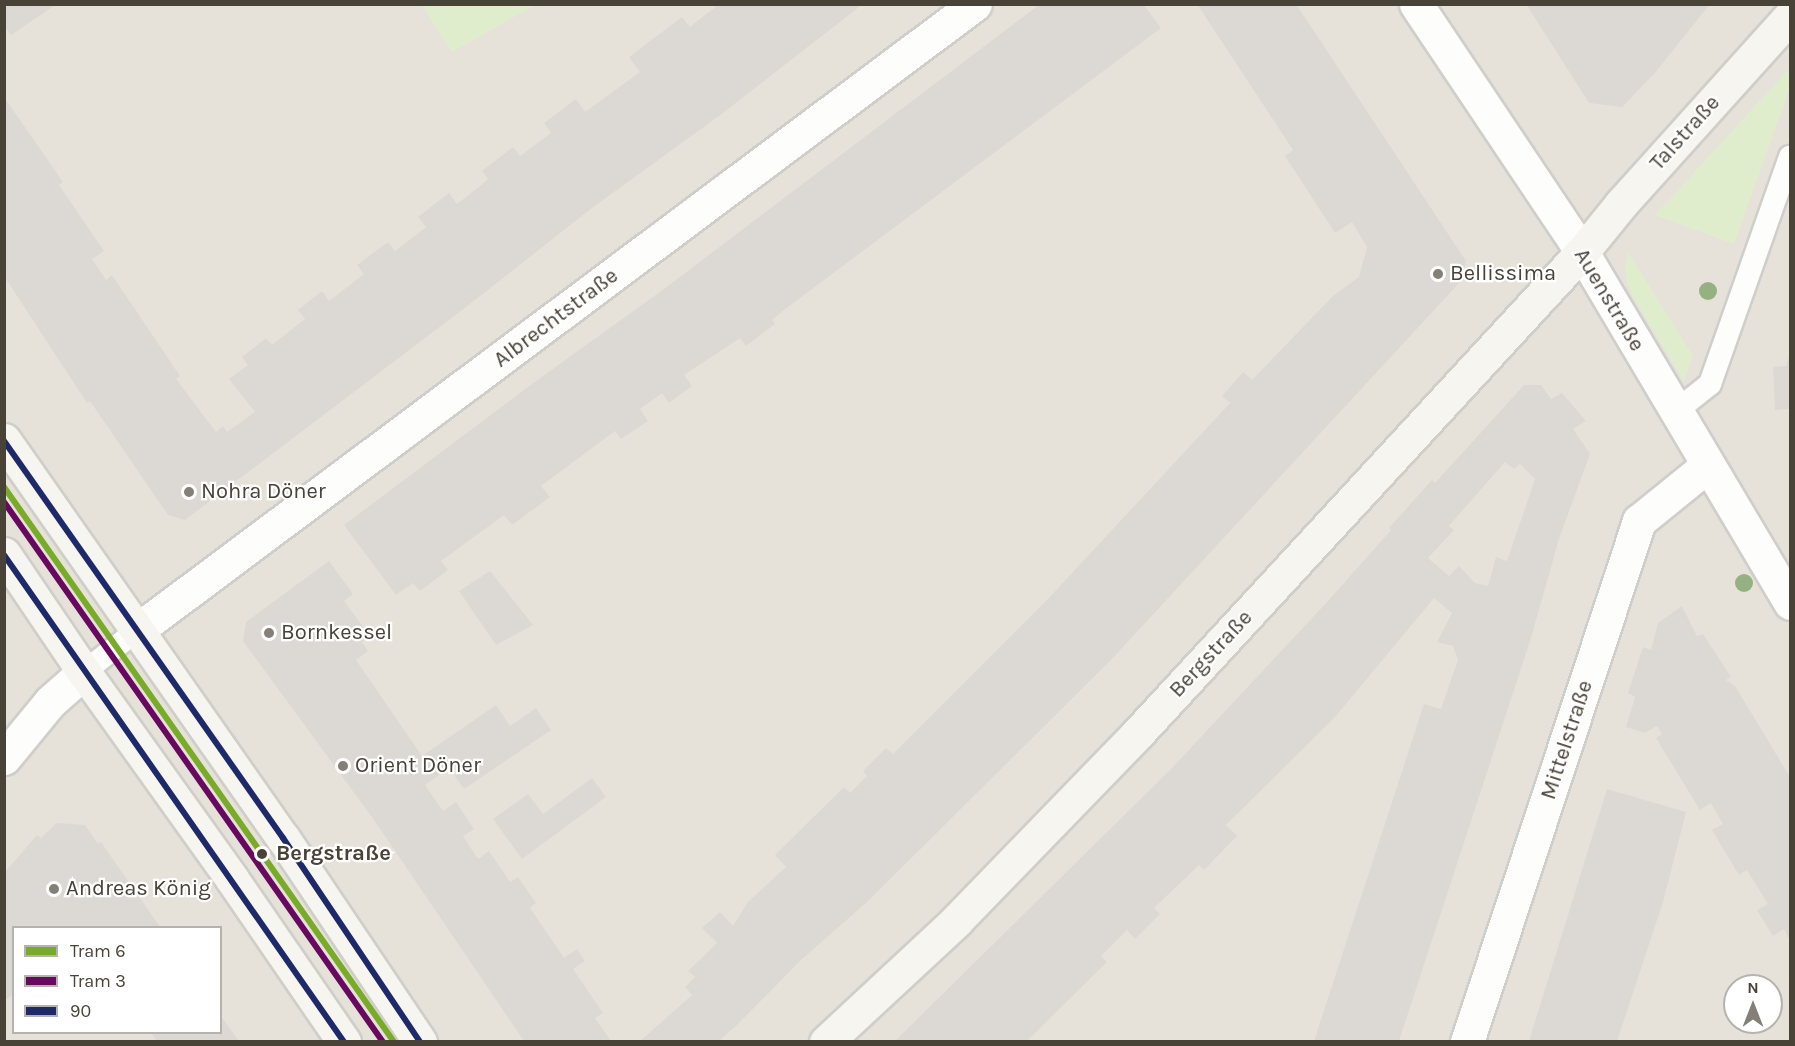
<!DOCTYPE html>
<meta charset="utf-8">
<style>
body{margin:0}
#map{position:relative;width:1795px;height:1046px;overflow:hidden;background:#f2f0ed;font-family:Karla,sans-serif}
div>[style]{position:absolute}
.residential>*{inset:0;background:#e6e2da}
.green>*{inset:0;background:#e0edcd}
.building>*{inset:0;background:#dcd9d5}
.roads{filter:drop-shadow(2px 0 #d0ceca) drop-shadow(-2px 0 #d0ceca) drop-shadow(0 2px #d0ceca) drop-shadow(0 -2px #d0ceca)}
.lane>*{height:22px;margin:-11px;padding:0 11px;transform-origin:11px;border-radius:11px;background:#fdfdfc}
.street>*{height:33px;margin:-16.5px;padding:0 16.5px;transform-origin:16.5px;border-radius:16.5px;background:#fdfdfc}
.secondary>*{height:33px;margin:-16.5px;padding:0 16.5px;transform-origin:16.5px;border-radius:16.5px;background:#f7f5f0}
.bus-1>*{height:6px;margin:-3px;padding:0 3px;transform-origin:3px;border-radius:3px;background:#1d2968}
.tram-1>*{height:6px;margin:-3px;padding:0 3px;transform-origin:3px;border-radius:3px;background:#78ac28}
.tram-2>*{height:6px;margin:-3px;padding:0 3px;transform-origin:3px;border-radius:3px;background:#67095f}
.trees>*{width:18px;height:18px;margin:-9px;border-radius:50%;background:#96b181}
.dots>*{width:16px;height:16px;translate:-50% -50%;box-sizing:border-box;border:3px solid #fff;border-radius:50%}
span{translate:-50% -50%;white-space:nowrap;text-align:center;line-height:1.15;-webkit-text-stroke:4.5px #fff;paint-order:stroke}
.street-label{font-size:22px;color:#494237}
.poi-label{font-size:22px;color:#494237}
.left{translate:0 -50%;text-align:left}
.stop-label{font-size:22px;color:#494237;font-weight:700}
.frame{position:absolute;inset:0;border:6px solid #494237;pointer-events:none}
.legend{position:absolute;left:12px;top:926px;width:210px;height:108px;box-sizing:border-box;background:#fff;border:2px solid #b6b3af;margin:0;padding:8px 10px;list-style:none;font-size:18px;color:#494237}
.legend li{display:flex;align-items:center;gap:12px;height:30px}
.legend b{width:30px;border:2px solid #b6b3af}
.north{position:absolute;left:1723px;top:974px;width:60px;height:60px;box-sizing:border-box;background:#fff;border:2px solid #b6b3af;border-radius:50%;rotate:0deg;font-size:16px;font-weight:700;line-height:24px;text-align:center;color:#494237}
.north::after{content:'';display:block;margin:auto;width:21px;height:27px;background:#847f77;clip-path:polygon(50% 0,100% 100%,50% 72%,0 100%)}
</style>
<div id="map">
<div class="residential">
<i style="clip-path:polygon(evenodd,5px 5px,1790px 5px,1790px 1041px,5px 1042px,5px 5px,14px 928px,220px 928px,220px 1032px,14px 1032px,14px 928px,5px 5px,1735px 986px,1771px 986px,1771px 1022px,1735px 1022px,1735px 986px)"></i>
</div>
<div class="green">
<i style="clip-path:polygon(422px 5px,535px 5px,452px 52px)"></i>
<i style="clip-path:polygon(1787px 71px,1790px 74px,1790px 87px,1734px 244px,1655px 215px)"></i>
<i style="clip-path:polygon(1628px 252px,1693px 356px,1684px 381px,1633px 297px,1627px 282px,1625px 267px)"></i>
</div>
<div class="building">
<i style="clip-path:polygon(4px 4px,57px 4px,11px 35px,4px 26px)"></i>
<i style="clip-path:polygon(719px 4px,863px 4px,719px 116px,592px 208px,470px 304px,185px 520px,168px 515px,90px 401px,87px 403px,4px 276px,4px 97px,63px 182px,59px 185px,104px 251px,92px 259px,106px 280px,112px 275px,180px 376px,176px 379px,216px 432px,223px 426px,227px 432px,255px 412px,229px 379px,248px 365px,242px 357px,266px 338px,272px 345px,305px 319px,298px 310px,322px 291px,329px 301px,364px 274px,357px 265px,388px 242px,395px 251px,416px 235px,426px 227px,418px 217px,449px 193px,457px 204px,480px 186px,488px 179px,482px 171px,513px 147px,520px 156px,551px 133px,544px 123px,576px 99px,585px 112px,640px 72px,629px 57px,682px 17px,690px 27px)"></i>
<i style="clip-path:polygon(1040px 4px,1143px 4px,1161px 28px,788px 307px,772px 320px,775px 324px,746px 346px,740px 338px,684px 375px,692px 386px,669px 403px,662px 393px,640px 409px,648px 421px,621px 439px,615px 431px,541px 486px,550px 497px,512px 525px,504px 515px,441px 561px,448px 570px,420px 591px,413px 583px,396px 595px,344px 525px,536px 381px,664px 289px)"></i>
<i style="clip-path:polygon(1197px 4px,1296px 4px,1466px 261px,1461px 281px,1111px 660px,866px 903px,802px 959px,738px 1024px,719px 1041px,640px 1041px,692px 995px,685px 987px,695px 977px,688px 971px,717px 943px,702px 928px,720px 912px,733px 926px,748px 902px,786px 867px,775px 855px,844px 787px,850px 793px,867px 776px,863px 771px,886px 748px,893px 754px,1046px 601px,1230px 403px,1222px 396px,1243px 372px,1252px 380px,1333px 296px,1359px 277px,1367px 247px,1352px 222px,1335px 233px,1285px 156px,1293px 150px)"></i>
<i style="clip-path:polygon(1526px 4px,1710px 4px,1654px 74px,1622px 107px,1589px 103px)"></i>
<i style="clip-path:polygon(1790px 353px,1790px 409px,1775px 410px,1773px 367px,1786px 366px)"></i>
<i style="clip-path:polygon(evenodd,1524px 385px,1541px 385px,1551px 399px,1562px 393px,1586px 421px,1573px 429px,1590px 454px,1559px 539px,1531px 638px,1399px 1041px,1314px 1041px,1424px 704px,1441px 709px,1458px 660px,1453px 646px,1437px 642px,1452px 613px,1434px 598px,1335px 717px,1226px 825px,1237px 836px,1204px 870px,1199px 865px,1154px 908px,1160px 914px,1135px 939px,1127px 930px,1101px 956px,1107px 962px,1027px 1041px,895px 1041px,1171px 769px,1328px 601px,1391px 530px,1389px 528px,1432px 480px,1435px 483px,1524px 385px,1505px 462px,1514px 469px,1520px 464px,1535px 479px,1507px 561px,1496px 557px,1488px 586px,1475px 583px,1459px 566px,1449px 576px,1428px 558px,1454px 530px,1449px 526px,1505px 462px)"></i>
<i style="clip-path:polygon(329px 561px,353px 594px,344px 601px,370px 636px,362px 642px,368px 651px,356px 660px,422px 756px,496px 705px,510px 726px,536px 708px,551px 730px,464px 789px,449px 768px,425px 785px,443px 811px,456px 802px,474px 829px,463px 836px,478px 859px,489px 851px,510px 882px,518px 877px,536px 903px,530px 908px,564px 958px,577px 949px,585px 961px,573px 969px,603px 1013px,595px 1018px,611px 1041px,524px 1041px,374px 820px,243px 641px,246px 622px)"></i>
<i style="clip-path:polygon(490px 571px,533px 625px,496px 645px,459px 591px)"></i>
<i style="clip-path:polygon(1682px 606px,1697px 636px,1703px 634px,1731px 677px,1726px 680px,1735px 686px,1790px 777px,1790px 941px,1784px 929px,1773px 936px,1757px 910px,1768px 904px,1747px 870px,1739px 875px,1712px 830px,1723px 824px,1711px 803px,1700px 810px,1656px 738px,1662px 734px,1657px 726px,1645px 733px,1626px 727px,1635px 697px,1628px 693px,1643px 647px,1651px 650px,1658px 623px)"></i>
<i style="clip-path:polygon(592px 778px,606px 797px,522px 859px,493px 819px,528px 794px,543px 814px)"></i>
<i style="clip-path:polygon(1607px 789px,1686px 812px,1663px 902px,1617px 1041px,1529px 1041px)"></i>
<i style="clip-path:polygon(57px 823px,85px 825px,98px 844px,101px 842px,160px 927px,14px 927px,14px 994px,4px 1001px,4px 873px,37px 835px,41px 838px)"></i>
<i style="clip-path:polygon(220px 1015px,239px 1041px,157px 1041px,150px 1032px,220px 1032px)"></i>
</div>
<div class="roads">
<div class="lane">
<i style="left:1675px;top:412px;width:45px;rotate:-38.7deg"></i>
<i style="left:1710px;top:384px;width:241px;rotate:-70.6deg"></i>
<i style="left:84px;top:672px;width:66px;rotate:-38.3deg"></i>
</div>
<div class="street">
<i style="left:1416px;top:4px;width:298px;rotate:56.2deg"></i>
<i style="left:1582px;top:252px;width:408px;rotate:59.3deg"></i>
<i style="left:136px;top:631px;width:1047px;rotate:-36.77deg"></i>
<i style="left:4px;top:758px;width:72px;rotate:-50.6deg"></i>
<i style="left:50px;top:702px;width:45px;rotate:-41.4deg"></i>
<i style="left:1467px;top:1042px;width:549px;rotate:-71.73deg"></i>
<i style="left:1639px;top:521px;width:87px;rotate:-39deg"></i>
</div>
<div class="secondary">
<i style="left:4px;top:440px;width:486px;rotate:55deg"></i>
<i style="left:283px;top:838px;width:246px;rotate:56.1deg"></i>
<i style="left:4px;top:554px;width:143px;rotate:55.9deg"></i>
<i style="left:84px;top:672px;width:254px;rotate:54.4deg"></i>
<i style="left:232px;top:879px;width:198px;rotate:55.5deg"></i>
<i style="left:826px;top:1042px;width:178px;rotate:-42.9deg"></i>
<i style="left:956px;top:921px;width:263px;rotate:-45.9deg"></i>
<i style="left:1139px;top:732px;width:653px;rotate:-47.3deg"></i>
<i style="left:1582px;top:252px;width:62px;rotate:-50.9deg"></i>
<i style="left:1621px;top:204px;width:253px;rotate:-48deg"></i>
</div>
</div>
<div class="bus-1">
<i style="left:4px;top:441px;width:485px;rotate:54.9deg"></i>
<i style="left:283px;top:838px;width:246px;rotate:56.1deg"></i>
<i style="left:4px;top:555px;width:594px;rotate:55.08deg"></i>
</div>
<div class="tram-1">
<i style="left:4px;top:487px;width:678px;rotate:54.9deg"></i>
</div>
<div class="tram-2">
<i style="left:4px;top:502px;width:660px;rotate:54.94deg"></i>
</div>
<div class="trees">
<i style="left:1708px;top:291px"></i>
<i style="left:1744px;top:583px"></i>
</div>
<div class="dots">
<i style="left:1438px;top:274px;background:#847f77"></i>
<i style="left:189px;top:492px;background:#847f77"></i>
<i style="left:269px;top:633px;background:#847f77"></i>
<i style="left:343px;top:766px;background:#847f77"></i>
<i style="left:262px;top:854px;background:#494237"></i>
<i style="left:54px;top:889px;background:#847f77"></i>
</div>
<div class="street-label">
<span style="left:1685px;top:133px;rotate:-48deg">Talstraße</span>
<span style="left:1609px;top:300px;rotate:59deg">Auenstraße</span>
<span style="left:556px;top:318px;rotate:-37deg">Albrechtstraße</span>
<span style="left:1211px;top:654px;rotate:-47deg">Bergstraße</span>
<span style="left:1567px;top:740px;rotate:-72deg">Mittelstraße</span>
</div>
<div class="poi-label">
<span class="left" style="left:1450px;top:274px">Bellissima</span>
<span class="left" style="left:201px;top:492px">Nohra Döner</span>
<span class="left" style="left:281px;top:633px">Bornkessel</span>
<span class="left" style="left:355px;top:766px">Orient Döner</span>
<span class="left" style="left:66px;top:889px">Andreas König</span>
</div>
<div class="stop-label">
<span class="left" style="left:276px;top:854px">Bergstraße</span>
</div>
<div class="frame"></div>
<ul class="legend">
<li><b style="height:8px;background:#78ac28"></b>Tram 6</li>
<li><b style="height:8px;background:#67095f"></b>Tram 3</li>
<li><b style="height:8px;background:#1d2968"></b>90</li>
</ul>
<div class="north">N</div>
</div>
